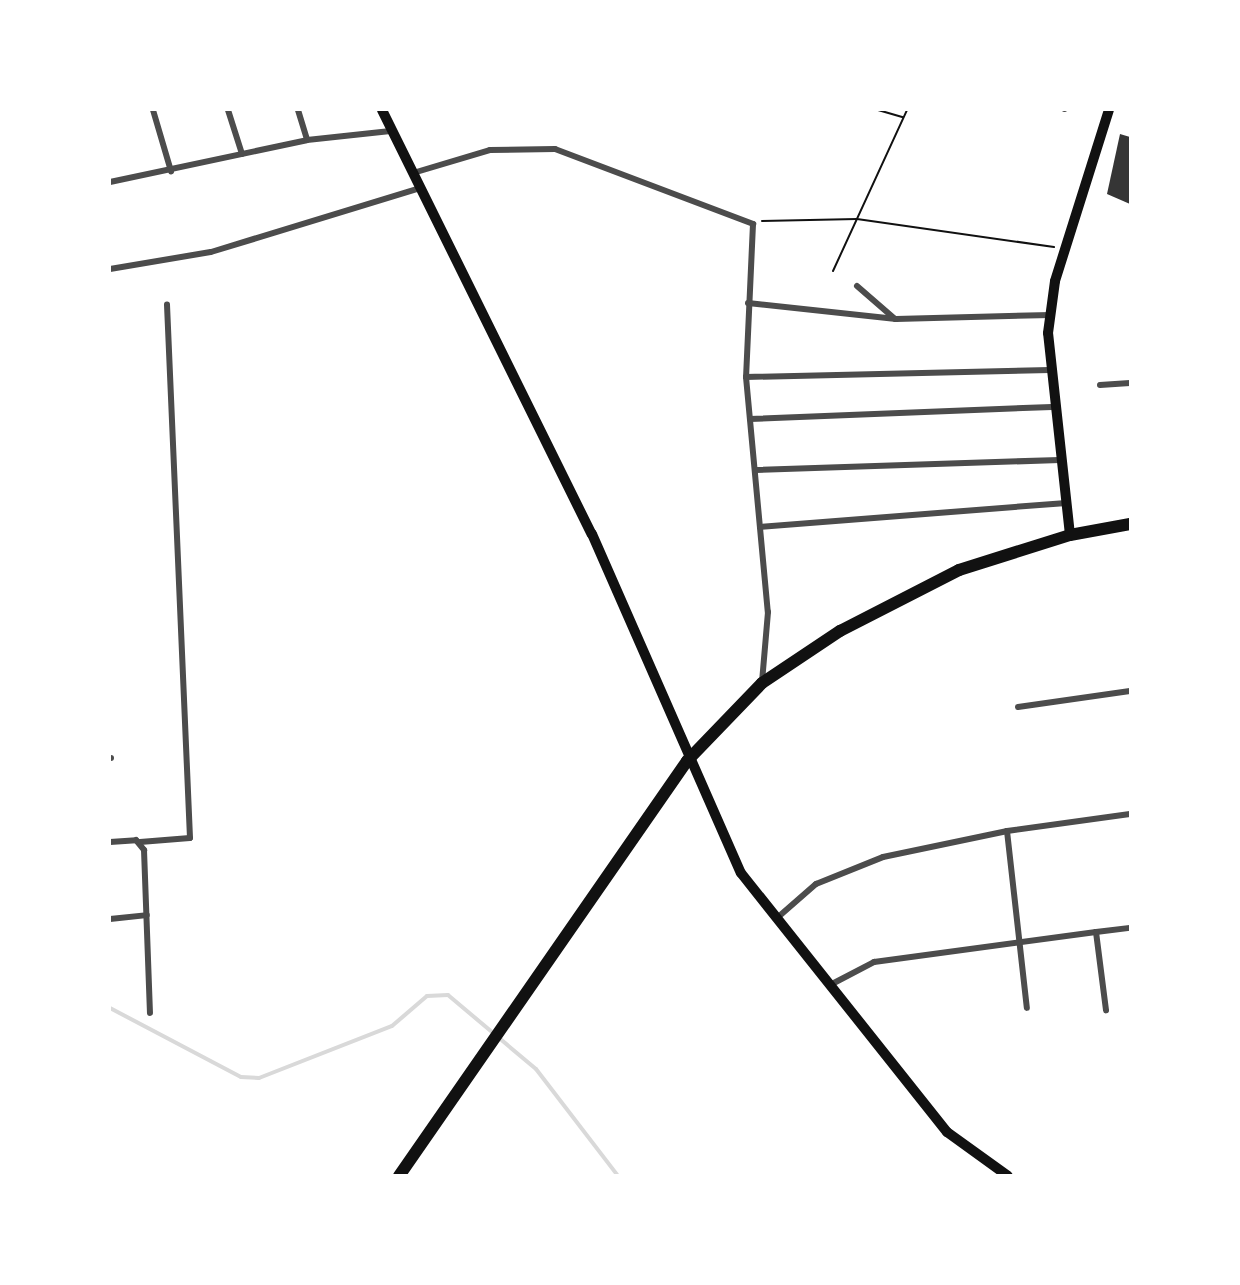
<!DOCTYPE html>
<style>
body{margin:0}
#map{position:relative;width:1240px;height:1285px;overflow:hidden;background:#fff;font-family:"Varela Round",sans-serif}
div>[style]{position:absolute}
.stream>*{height:4px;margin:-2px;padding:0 2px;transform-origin:2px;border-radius:2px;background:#d9d9d9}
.building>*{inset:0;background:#353535}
.path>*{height:2px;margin:-1px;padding:0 1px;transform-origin:1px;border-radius:1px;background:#111}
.service>*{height:4px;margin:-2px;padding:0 2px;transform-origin:2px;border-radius:2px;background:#4c4c4c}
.minor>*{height:6px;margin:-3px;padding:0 3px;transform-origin:3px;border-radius:3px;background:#4c4c4c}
.secondary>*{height:10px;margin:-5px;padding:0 5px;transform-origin:5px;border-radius:5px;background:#111}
.trunk>*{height:12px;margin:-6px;padding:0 6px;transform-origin:6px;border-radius:6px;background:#111}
span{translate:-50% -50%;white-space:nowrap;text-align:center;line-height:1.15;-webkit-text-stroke:4.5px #fff;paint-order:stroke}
.frame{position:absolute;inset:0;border:111px solid #fff;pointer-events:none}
</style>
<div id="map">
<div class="stream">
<i style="left:110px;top:1008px;width:148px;rotate:27.8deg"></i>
<i style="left:241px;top:1077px;width:18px;rotate:3deg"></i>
<i style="left:259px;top:1078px;width:143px;rotate:-21.4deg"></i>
<i style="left:392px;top:1026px;width:46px;rotate:-40.6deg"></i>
<i style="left:427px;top:996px;width:21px;rotate:-3deg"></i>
<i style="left:448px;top:995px;width:115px;rotate:40.1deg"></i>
<i style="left:536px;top:1069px;width:135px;rotate:52.5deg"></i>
</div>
<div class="building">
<i style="clip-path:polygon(1120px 134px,1130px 137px,1130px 204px,1107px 194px)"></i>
</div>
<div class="path">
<i style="left:878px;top:110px;width:26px;rotate:16deg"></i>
<i style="left:762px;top:221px;width:95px;rotate:-1.2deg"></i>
<i style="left:857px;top:219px;width:199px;rotate:8.1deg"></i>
<i style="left:833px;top:271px;width:177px;rotate:-65.3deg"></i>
</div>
<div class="service">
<i style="left:1064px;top:110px;width:1px"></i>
</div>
<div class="minor">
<i style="left:153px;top:110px;width:64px;rotate:73.6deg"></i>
<i style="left:228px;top:110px;width:46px;rotate:72.3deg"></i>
<i style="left:298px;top:110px;width:31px;rotate:73deg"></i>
<i style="left:413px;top:173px;width:80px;rotate:-16.6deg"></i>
<i style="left:490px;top:150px;width:65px;rotate:-0.9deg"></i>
<i style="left:555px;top:149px;width:212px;rotate:20.7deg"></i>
<i style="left:753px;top:224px;width:153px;rotate:92.6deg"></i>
<i style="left:746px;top:377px;width:236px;rotate:84.7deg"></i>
<i style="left:768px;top:612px;width:70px;rotate:94.9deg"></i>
<i style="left:110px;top:182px;width:201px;rotate:-12deg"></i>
<i style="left:307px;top:140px;width:84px;rotate:-6.1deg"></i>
<i style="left:110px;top:269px;width:102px;rotate:-9.6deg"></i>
<i style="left:211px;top:252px;width:215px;rotate:-17deg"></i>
<i style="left:857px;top:286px;width:50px;rotate:41deg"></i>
<i style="left:748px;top:303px;width:149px;rotate:6.2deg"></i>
<i style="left:896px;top:319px;width:155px;rotate:-1.5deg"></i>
<i style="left:746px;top:377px;width:304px;rotate:-1.3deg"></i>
<i style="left:1100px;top:385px;width:30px;rotate:-4deg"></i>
<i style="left:750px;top:419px;width:302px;rotate:-2.3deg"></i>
<i style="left:756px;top:470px;width:304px;rotate:-1.9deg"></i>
<i style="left:760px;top:527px;width:304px;rotate:-4.5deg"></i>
<i style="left:1018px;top:707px;width:113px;rotate:-8.1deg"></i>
<i style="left:110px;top:758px;width:1px"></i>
<i style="left:1007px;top:831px;width:178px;rotate:83.6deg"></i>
<i style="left:110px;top:842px;width:26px;rotate:-4deg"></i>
<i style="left:136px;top:840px;width:13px;rotate:51deg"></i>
<i style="left:144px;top:850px;width:163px;rotate:87.9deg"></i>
<i style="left:140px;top:842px;width:50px;rotate:-4.6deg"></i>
<i style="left:190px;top:838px;width:534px;rotate:-92.47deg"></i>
<i style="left:777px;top:918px;width:52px;rotate:-41.1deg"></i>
<i style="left:816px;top:884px;width:72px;rotate:-21.9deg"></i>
<i style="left:883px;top:857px;width:127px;rotate:-11.8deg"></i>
<i style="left:1007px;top:831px;width:124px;rotate:-7.9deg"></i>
<i style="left:110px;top:919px;width:37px;rotate:-6deg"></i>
<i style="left:1096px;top:932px;width:34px;rotate:-7deg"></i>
<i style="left:830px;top:985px;width:50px;rotate:-27.6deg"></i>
<i style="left:874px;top:962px;width:224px;rotate:-7.7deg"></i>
<i style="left:1096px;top:932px;width:79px;rotate:82.7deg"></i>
</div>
<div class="secondary">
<i style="left:382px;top:110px;width:473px;rotate:63.7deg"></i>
<i style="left:592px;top:534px;width:370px;rotate:66.3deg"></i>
<i style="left:741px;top:873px;width:331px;rotate:51.5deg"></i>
<i style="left:947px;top:1132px;width:75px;rotate:35.8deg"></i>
<i style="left:1070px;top:535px;width:203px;rotate:-96.2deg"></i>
<i style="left:1048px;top:333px;width:52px;rotate:-82.3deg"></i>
<i style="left:1055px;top:281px;width:179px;rotate:-72.5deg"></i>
</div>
<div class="trunk">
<i style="left:399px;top:1176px;width:505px;rotate:-55.24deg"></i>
<i style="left:687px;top:761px;width:108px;rotate:-46.1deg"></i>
<i style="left:762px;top:683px;width:94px;rotate:-33.7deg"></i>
<i style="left:840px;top:631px;width:134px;rotate:-27.1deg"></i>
<i style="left:959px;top:570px;width:116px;rotate:-17.5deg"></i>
<i style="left:1070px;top:535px;width:61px;rotate:-10.4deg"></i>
</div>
<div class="frame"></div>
</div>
